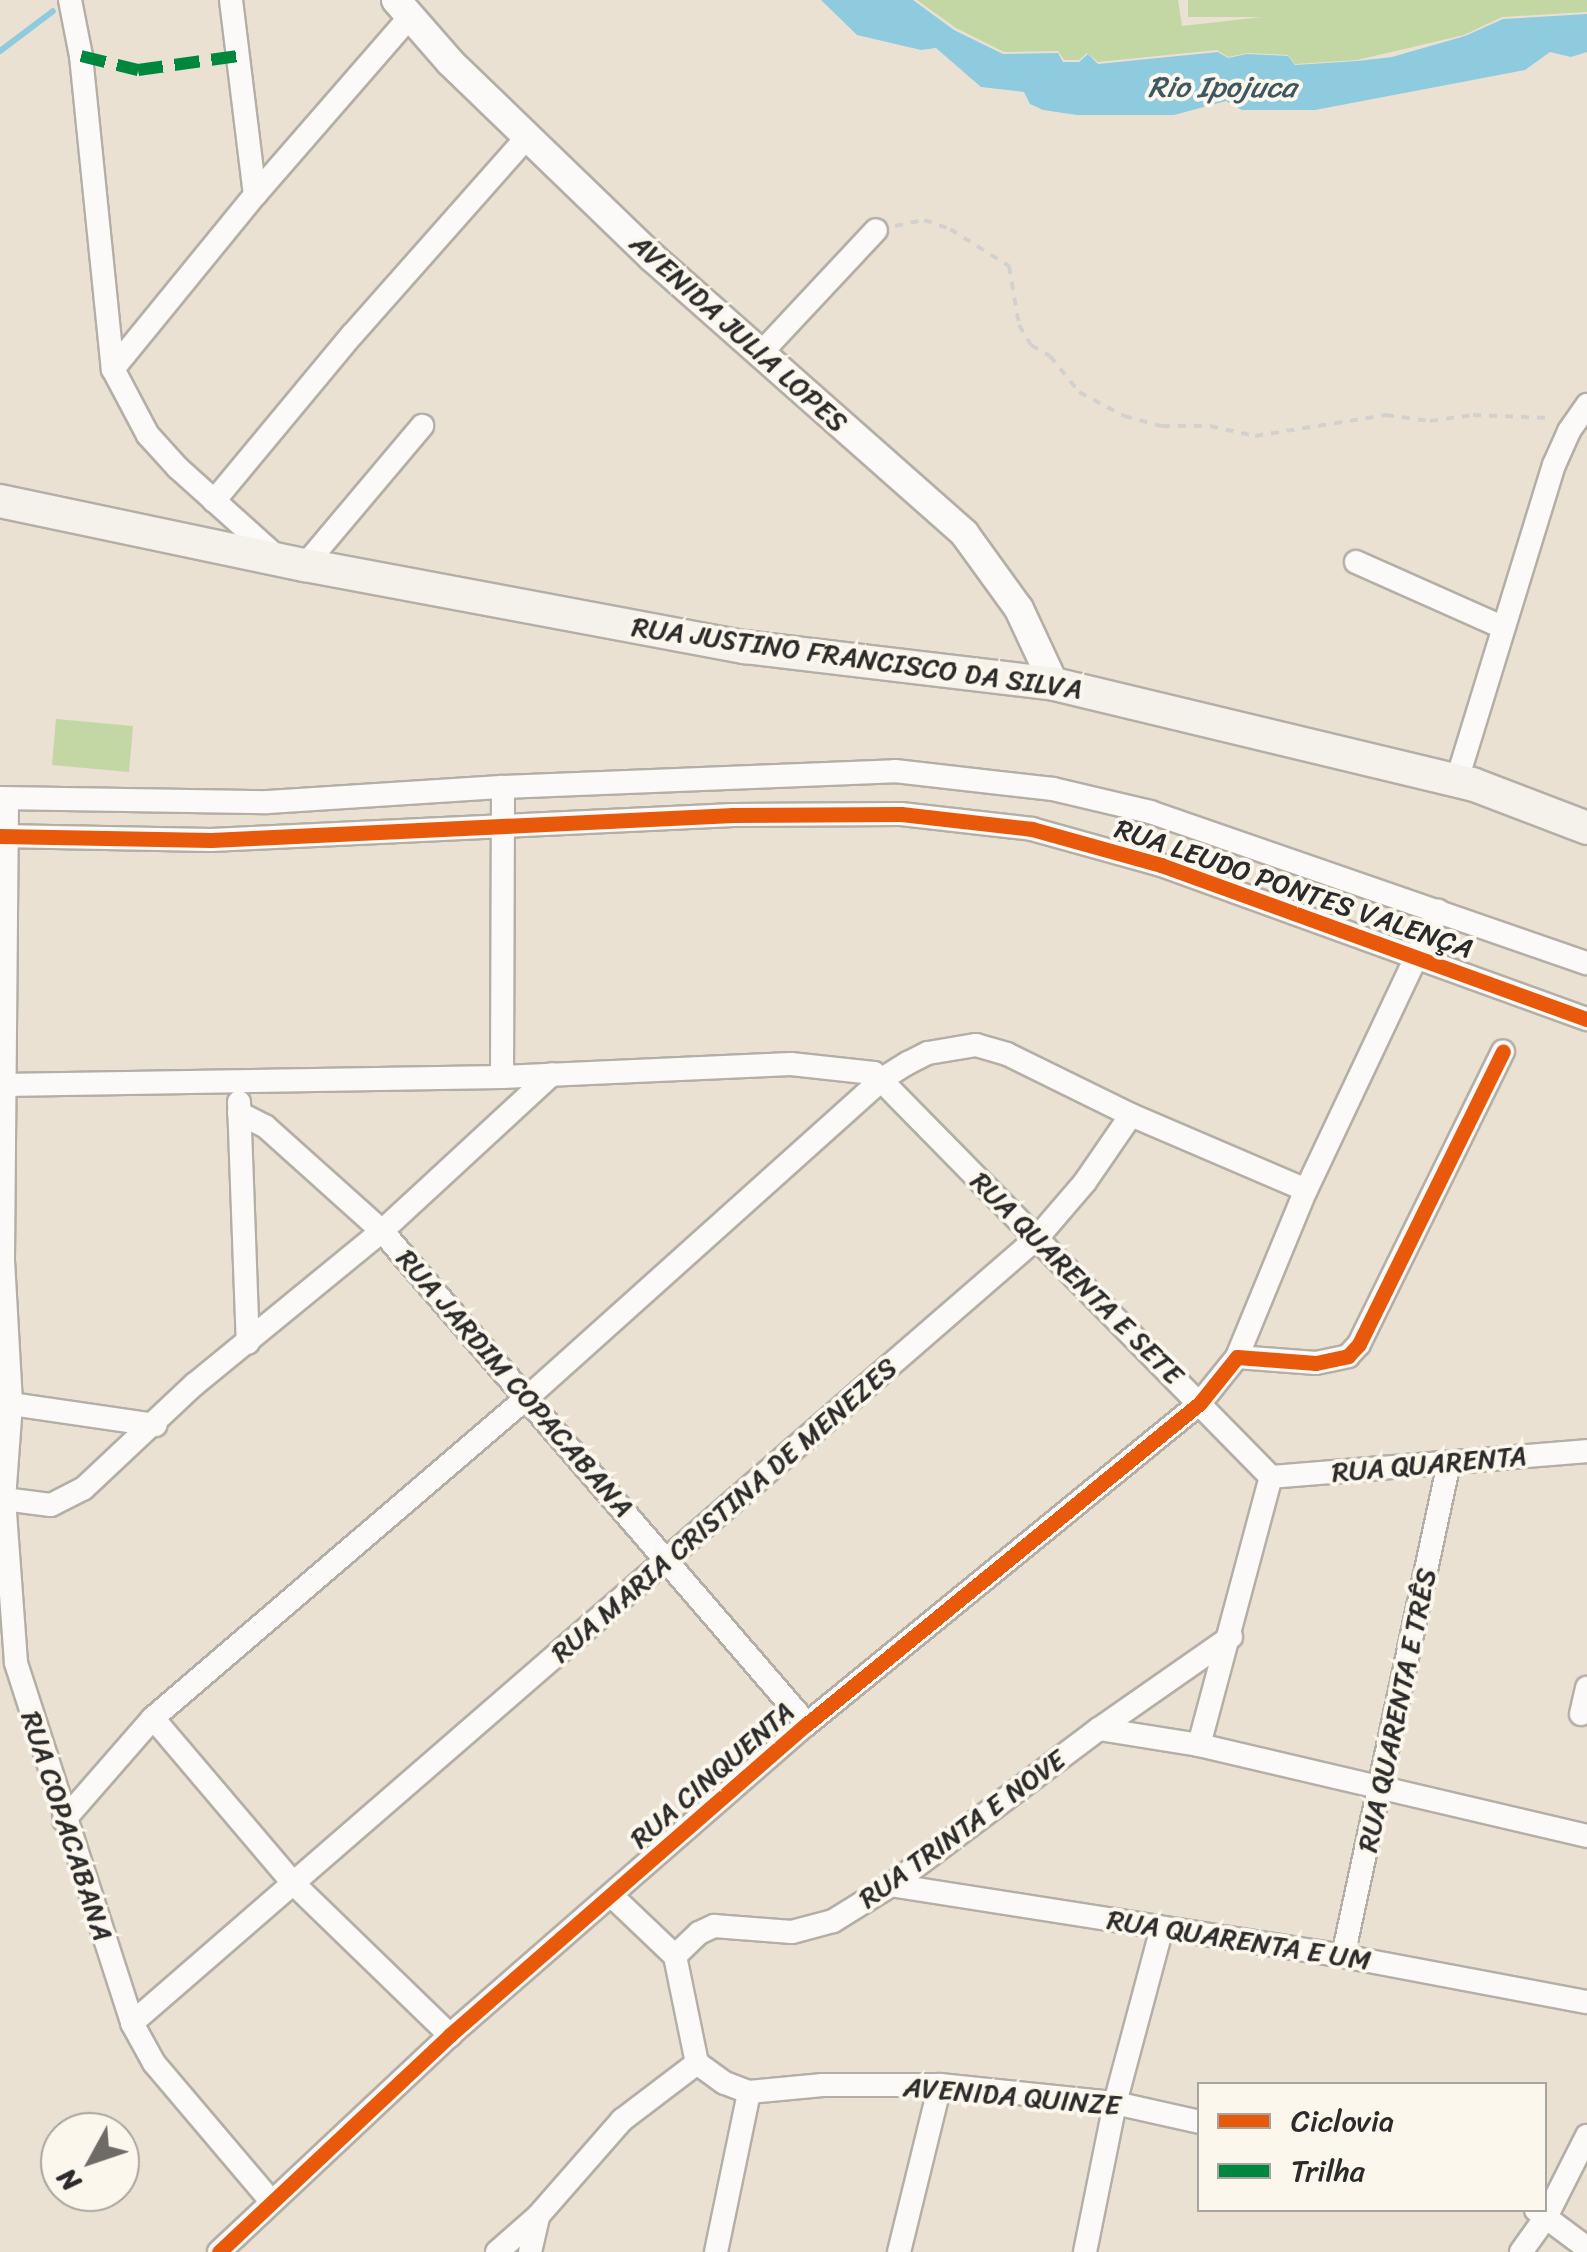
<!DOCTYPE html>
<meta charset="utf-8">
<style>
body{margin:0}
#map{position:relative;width:1587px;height:2252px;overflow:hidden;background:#eae1d3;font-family:Sriracha,sans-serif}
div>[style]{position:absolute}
.green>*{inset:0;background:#c2d7a4}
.water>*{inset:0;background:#8ecbdf}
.stream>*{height:6px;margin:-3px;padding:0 3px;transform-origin:3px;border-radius:3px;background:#8ecbdf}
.path>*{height:4px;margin-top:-2px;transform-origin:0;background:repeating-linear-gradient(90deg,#d3d1ce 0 8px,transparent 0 16px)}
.roads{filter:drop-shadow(2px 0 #b4afa6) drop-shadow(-2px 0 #b4afa6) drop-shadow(0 2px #b4afa6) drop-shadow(0 -2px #b4afa6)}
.minor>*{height:22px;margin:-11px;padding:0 11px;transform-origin:11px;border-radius:11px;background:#fcfaf8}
.tertiary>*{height:28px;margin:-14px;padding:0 14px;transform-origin:14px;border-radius:14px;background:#fcfaf8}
.secondary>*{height:32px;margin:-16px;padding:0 16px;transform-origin:16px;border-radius:16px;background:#f5f1eb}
.quiet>*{height:12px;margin-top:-6px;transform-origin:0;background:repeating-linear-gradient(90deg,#00873e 0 25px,transparent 0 37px)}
.cycleway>*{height:15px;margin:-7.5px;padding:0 7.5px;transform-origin:7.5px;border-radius:7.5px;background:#e8590c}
span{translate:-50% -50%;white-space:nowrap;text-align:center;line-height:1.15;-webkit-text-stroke:8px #fbf7ec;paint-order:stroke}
.street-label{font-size:28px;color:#2b2b2b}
.water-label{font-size:30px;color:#3d5862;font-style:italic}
.legend{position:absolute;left:1197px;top:2082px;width:350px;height:130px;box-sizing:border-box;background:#fbf7ec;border:2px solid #a8a59f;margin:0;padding:12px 18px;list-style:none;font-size:30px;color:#2b2b2b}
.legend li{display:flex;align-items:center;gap:20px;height:50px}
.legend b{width:50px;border:2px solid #a8a59f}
.north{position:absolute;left:40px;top:2112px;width:100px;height:100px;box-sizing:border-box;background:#fbf7ec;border:2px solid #a8a59f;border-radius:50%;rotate:230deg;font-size:28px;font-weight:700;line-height:40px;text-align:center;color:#2b2b2b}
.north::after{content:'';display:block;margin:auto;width:35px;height:45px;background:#6e6b66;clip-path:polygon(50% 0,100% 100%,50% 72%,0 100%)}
</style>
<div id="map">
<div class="green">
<i style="clip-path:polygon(917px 0,1178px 0,1182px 26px,1262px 17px,1188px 17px,1188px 0,1587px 0,1587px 12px,1502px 17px,1464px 35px,1357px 60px,1295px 64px,1288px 55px,1248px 53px,1228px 57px,1217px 50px,1098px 62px,1087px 53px,1079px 60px,1064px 60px,1058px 51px,1004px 52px,956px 28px)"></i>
<i style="clip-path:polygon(56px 719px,133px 726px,129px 772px,52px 765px)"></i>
</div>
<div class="water">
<i style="clip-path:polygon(821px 0,913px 0,954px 30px,1003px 54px,1058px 53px,1063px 62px,1079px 62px,1088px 54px,1098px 64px,1218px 52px,1228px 58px,1247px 54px,1288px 56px,1295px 65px,1357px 61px,1392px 57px,1465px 36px,1503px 19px,1587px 14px,1587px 52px,1571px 57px,1550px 52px,1525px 70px,1315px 110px,1242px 110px,1226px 101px,1174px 115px,1077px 115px,1043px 110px,1030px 104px,1024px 92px,981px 87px,936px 48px,921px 50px,857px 35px)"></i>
</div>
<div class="stream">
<i style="left:0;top:51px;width:66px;rotate:-37deg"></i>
</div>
<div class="path">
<i style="left:895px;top:226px;width:30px;rotate:-12deg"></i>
<i style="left:924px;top:220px;width:28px;rotate:19deg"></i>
<i style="left:950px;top:229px;width:70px;rotate:32.1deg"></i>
<i style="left:1009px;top:266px;width:60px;rotate:80.4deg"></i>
<i style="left:1019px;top:325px;width:23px;rotate:59deg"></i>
<i style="left:1031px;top:345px;width:22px;rotate:30deg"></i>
<i style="left:1050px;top:356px;width:46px;rotate:51.1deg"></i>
<i style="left:1079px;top:392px;width:51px;rotate:28.1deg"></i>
<i style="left:1124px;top:416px;width:39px;rotate:15deg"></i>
<i style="left:1162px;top:426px;width:48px"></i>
<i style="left:1210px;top:426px;width:46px;rotate:12.5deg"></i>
<i style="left:1255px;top:436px;width:133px;rotate:-9.1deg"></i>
<i style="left:1386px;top:415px;width:44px;rotate:7.8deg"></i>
<i style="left:1430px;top:421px;width:43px;rotate:-7.9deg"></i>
<i style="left:1473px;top:415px;width:77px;rotate:2.2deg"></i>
</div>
<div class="roads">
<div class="minor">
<i style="left:70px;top:0;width:57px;rotate:78.9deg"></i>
<i style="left:81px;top:56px;width:315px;rotate:84.2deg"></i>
<i style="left:113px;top:369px;width:75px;rotate:62.1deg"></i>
<i style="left:148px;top:435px;width:45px;rotate:47.7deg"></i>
<i style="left:178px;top:468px;width:135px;rotate:42deg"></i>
<i style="left:231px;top:0;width:196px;rotate:83deg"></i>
<i style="left:761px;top:353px;width:168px;rotate:-46.9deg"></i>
<i style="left:113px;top:369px;width:225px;rotate:-50.8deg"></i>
<i style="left:255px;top:195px;width:235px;rotate:-49deg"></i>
<i style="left:214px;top:501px;width:216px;rotate:-50.3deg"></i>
<i style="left:352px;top:335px;width:263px;rotate:-48.5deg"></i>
<i style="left:1356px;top:562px;width:160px;rotate:24deg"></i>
<i style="left:305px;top:565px;width:182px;rotate:-49.9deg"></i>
<i style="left:1457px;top:780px;width:330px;rotate:-72.9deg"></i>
<i style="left:1554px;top:465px;width:37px;rotate:-66deg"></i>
<i style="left:1569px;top:431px;width:32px;rotate:-55deg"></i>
<i style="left:0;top:798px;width:268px;rotate:0.9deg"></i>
<i style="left:268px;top:802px;width:235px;rotate:-3.7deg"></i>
<i style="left:503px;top:787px;width:392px;rotate:-2.3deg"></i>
<i style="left:895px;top:771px;width:159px;rotate:6.5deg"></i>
<i style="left:1053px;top:789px;width:100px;rotate:13.3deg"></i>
<i style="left:1150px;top:812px;width:462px;rotate:19.1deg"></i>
<i style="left:7px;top:800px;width:460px;rotate:90.5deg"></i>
<i style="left:3px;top:1260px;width:144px;rotate:86.8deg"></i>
<i style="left:11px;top:1404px;width:95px;rotate:94.2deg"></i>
<i style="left:4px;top:1499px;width:164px;rotate:85.8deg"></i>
<i style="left:16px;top:1663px;width:378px;rotate:72.1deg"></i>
<i style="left:132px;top:2023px;width:46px;rotate:61.2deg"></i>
<i style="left:154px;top:2063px;width:182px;rotate:49.7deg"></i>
<i style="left:0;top:836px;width:211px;rotate:1.1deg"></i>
<i style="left:211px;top:840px;width:523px;rotate:-2.74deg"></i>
<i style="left:733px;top:815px;width:168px;rotate:-0.3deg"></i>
<i style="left:901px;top:814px;width:132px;rotate:6.5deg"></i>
<i style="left:1032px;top:829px;width:134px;rotate:15.6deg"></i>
<i style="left:1161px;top:865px;width:453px;rotate:19.9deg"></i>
<i style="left:502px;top:1077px;width:290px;rotate:-89.8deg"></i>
<i style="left:2px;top:1085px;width:500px;rotate:-0.92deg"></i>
<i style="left:502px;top:1077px;width:289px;rotate:-2.6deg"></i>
<i style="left:791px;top:1064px;width:83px;rotate:6.2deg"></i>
<i style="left:874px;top:1073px;width:566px;rotate:45.5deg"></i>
<i style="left:239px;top:1102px;width:241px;rotate:87.9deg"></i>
<i style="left:239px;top:1113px;width:30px;rotate:27deg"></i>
<i style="left:266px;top:1127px;width:156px;rotate:41.9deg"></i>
<i style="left:382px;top:1231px;width:651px;rotate:49.24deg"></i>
<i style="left:1237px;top:1357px;width:181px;rotate:-67.6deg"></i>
<i style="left:1306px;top:1190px;width:309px;rotate:-64.7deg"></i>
<i style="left:11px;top:1404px;width:146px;rotate:8.3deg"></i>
<i style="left:1271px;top:1477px;width:317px;rotate:-4.7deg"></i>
<i style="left:4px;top:1499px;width:47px;rotate:7.3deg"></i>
<i style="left:51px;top:1505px;width:36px;rotate:-27deg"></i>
<i style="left:83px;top:1489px;width:154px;rotate:-43.2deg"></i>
<i style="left:195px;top:1384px;width:242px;rotate:-39.3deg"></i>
<i style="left:382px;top:1231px;width:231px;rotate:-42.7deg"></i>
<i style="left:1581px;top:1714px;width:27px;rotate:-77deg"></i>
<i style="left:153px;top:1718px;width:216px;rotate:49.7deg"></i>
<i style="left:293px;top:1883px;width:219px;rotate:44.1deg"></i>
<i style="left:1099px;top:1729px;width:101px;rotate:9.1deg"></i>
<i style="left:1199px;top:1745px;width:399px;rotate:13.2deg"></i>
<i style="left:1199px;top:1745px;width:278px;rotate:-75deg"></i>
<i style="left:64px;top:1820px;width:135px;rotate:-48.9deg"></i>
<i style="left:153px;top:1718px;width:494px;rotate:-40.6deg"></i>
<i style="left:528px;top:1397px;width:476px;rotate:-41.9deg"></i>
<i style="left:882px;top:1079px;width:31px;rotate:-32deg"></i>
<i style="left:908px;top:1063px;width:22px;rotate:-27deg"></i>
<i style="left:928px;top:1053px;width:49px;rotate:-9.5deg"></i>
<i style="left:976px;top:1045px;width:32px;rotate:16deg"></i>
<i style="left:1007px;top:1054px;width:138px;rotate:26.2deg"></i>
<i style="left:1131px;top:1115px;width:190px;rotate:23.2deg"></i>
<i style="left:891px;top:1885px;width:458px;rotate:8.9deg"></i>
<i style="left:1343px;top:1956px;width:248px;rotate:10.7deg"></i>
<i style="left:612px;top:1896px;width:87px;rotate:43.6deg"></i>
<i style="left:675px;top:1956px;width:109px;rotate:78.4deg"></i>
<i style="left:697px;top:2063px;width:34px;rotate:36deg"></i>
<i style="left:725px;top:2083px;width:26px;rotate:21deg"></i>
<i style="left:749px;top:2092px;width:74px;rotate:-5.4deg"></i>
<i style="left:823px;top:2085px;width:117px"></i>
<i style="left:940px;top:2085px;width:176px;rotate:5.9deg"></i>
<i style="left:1115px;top:2103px;width:87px;rotate:12.6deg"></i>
<i style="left:675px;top:1956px;width:33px;rotate:-44deg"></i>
<i style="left:699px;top:1933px;width:17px;rotate:-25deg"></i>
<i style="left:714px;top:1926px;width:78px;rotate:4.4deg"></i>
<i style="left:792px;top:1932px;width:42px;rotate:-15deg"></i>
<i style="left:833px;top:1921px;width:68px;rotate:-31.8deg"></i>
<i style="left:891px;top:1885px;width:260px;rotate:-36.9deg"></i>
<i style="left:1099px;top:1729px;width:161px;rotate:-34.9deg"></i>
<i style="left:1343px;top:1956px;width:504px;rotate:-77.87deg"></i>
<i style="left:132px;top:2023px;width:1198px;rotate:-40.94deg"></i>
<i style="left:1037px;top:1238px;width:74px;rotate:-49.4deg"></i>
<i style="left:1085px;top:1182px;width:81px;rotate:-55.5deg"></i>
<i style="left:1536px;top:2210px;width:64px;rotate:36.7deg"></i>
<i style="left:219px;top:2252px;width:317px;rotate:-43.2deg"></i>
<i style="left:450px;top:2035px;width:473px;rotate:-41.1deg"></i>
<i style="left:807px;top:1724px;width:507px;rotate:-39.24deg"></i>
<i style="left:1200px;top:1403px;width:59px;rotate:-51.2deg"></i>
<i style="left:1237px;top:1357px;width:79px;rotate:4.3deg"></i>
<i style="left:1316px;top:1363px;width:33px;rotate:-12deg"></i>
<i style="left:1348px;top:1356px;width:16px;rotate:-47deg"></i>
<i style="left:1359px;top:1344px;width:326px;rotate:-63.8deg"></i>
<i style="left:497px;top:2252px;width:55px;rotate:-41.3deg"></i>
<i style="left:538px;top:2216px;width:128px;rotate:-48.8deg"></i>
<i style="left:622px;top:2120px;width:94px;rotate:-37.2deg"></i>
<i style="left:530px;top:2252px;width:37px;rotate:-77deg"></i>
<i style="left:716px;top:2252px;width:163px;rotate:-78.3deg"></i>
<i style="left:899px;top:2252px;width:172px;rotate:-76.2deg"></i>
<i style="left:1085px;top:2252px;width:152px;rotate:-78.6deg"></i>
<i style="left:1115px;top:2103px;width:181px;rotate:-75deg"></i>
<i style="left:1521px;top:2252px;width:43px;rotate:-54.5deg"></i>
<i style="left:1546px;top:2217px;width:91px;rotate:-63.2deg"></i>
</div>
<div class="tertiary">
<i style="left:396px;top:0;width:82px;rotate:48.9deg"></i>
<i style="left:450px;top:62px;width:281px;rotate:44deg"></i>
<i style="left:652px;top:257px;width:417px;rotate:41.5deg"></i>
<i style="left:964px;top:533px;width:94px;rotate:54.1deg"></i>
<i style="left:1019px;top:609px;width:83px;rotate:65deg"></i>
</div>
<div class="secondary">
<i style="left:0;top:501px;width:312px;rotate:11.9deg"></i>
<i style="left:305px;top:565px;width:448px;rotate:10.6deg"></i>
<i style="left:745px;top:647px;width:311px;rotate:6.8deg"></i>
<i style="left:1054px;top:684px;width:430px;rotate:13.5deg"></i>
<i style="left:1472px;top:784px;width:123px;rotate:20.9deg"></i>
</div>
</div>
<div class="quiet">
<i style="left:81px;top:56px;width:59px;rotate:13.8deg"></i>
<i style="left:138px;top:70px;width:101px;rotate:-8deg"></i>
</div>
<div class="cycleway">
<i style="left:0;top:836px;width:211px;rotate:1.1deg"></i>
<i style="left:211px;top:840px;width:523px;rotate:-2.74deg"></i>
<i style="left:733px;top:815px;width:168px;rotate:-0.3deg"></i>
<i style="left:901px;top:814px;width:132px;rotate:6.5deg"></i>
<i style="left:1032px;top:829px;width:134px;rotate:15.6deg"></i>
<i style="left:1161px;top:865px;width:453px;rotate:19.9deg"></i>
<i style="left:219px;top:2252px;width:317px;rotate:-43.2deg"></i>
<i style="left:450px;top:2035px;width:473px;rotate:-41.1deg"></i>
<i style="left:807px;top:1724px;width:507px;rotate:-39.24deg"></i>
<i style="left:1200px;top:1403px;width:59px;rotate:-51.2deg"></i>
<i style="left:1237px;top:1357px;width:79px;rotate:4.3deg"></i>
<i style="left:1316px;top:1363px;width:33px;rotate:-12deg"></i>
<i style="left:1348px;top:1356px;width:16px;rotate:-47deg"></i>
<i style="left:1359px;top:1344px;width:326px;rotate:-63.8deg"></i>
</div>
<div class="street-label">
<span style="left:739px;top:333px;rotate:42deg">AVENIDA JULIA LOPES</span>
<span style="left:857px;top:658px;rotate:8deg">RUA JUSTINO FRANCISCO DA SILVA</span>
<span style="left:1294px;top:889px;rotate:19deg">RUA LEUDO PONTES VALENÇA</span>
<span style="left:1077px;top:1278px;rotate:45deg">RUA QUARENTA E SETE</span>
<span style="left:515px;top:1383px;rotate:49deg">RUA JARDIM COPACABANA</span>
<span style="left:1429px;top:1464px;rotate:-5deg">RUA QUARENTA</span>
<span style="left:724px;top:1510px;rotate:-41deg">RUA MARIA CRISTINA DE MENEZES</span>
<span style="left:1397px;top:1710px;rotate:-78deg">RUA QUARENTA E TRÊS</span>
<span style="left:712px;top:1775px;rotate:-41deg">RUA CINQUENTA</span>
<span style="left:67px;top:1826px;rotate:72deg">RUA COPACABANA</span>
<span style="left:962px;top:1829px;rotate:-36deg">RUA TRINTA E NOVE</span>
<span style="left:1239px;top:1940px;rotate:9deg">RUA QUARENTA E UM</span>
<span style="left:1012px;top:2096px;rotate:5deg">AVENIDA QUINZE</span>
</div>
<div class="water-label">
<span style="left:1222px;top:87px">Rio Ipojuca</span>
</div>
<ul class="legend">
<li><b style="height:12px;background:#e8590c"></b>Ciclovia</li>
<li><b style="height:12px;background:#00873e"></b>Trilha</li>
</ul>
<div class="north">N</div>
</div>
